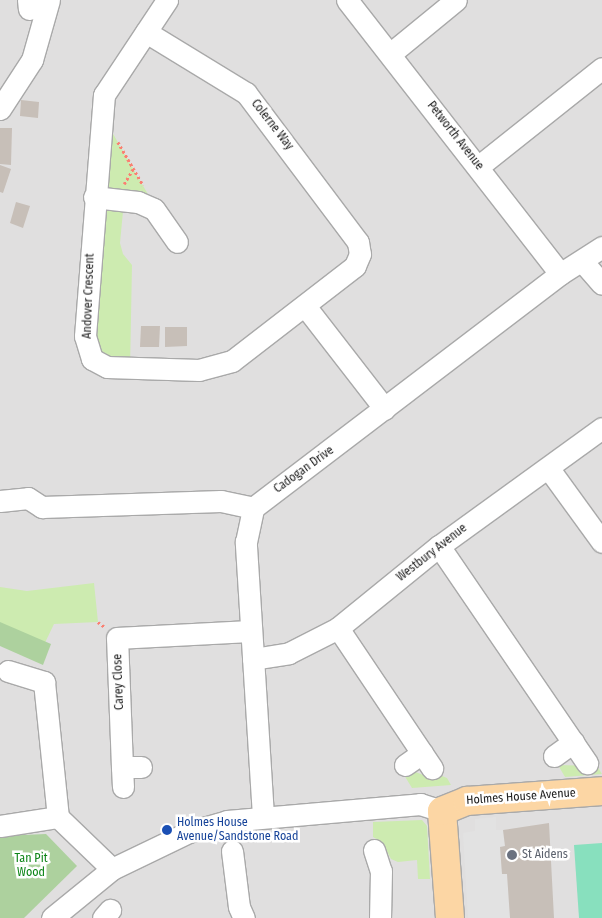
<!DOCTYPE html>
<style>
body{margin:0}
#map{position:relative;width:602px;height:918px;overflow:hidden;background:#f2efe9;font-family:"Fira Sans Condensed",sans-serif}
div>[style]{position:absolute}
.residential>*{inset:0;background:#e0dfdf}
.grass>*{inset:0;background:#cdebb0}
.forest>*{inset:0;background:#add19e}
.pitch>*{inset:0;background:#88e0be}
.parking>*{inset:0;background:#e2e2e2}
.building>*{inset:0;background:#c7bfb8}
.path>*{height:2.5px;margin-top:-1.25px;transform-origin:0;background:repeating-linear-gradient(90deg,#fa8072 0 2.5px,transparent 0 5px)}
.roads{filter:drop-shadow(1px 0 #a9a9a9) drop-shadow(-1px 0 #a9a9a9) drop-shadow(0 1px #a9a9a9) drop-shadow(0 -1px #a9a9a9)}
.minor>*{height:21px;margin:-10.5px;padding:0 10.5px;transform-origin:10.5px;border-radius:10.5px;background:#fff}
.major>*{height:28px;margin:-14px;padding:0 14px;transform-origin:14px;border-radius:14px;background:#fcd6a4}
.dots>*{width:14px;height:14px;translate:-50% -50%;box-sizing:border-box;border:2px solid #fff;border-radius:50%}
span{translate:-50% -50%;white-space:nowrap;text-align:center;line-height:1.15;-webkit-text-stroke:5px #fff;paint-order:stroke}
.street-label{font-size:12px;color:#222}
.transit-label{font-size:12px;color:#164399}
.left{translate:0 -50%;text-align:left}
.worship-label{font-size:12px;color:#5b616d}
.park-label{font-size:12px;color:#0c8416}
</style>
<div id="map">
<div class="residential">
<i style="clip-path:polygon(0 0,602px 0,602px 918px,0 918px)"></i>
</div>
<div class="grass">
<i style="clip-path:polygon(101px 113px,153px 203px,124px 201px,120px 243px,123px 254px,132px 265px,130px 370px,92px 359px)"></i>
<i style="clip-path:polygon(94px 583px,98px 622px,54px 624px,42px 649px,0 635px,0 587px,27px 591px)"></i>
<i style="clip-path:polygon(558px 765px,597px 766px,602px 774px,565px 777px)"></i>
<i style="clip-path:polygon(413px 771px,431px 778px,437px 774px,447px 778px,451px 785px,412px 788px,404px 775px)"></i>
<i style="clip-path:polygon(422px 820px,427px 826px,430px 879px,418px 879px,417px 860px,398px 862px,391px 859px,382px 842px,373px 837px,373px 822px)"></i>
</div>
<div class="forest">
<i style="clip-path:polygon(0 622px,51px 644px,43px 665px,0 646px)"></i>
<i style="clip-path:polygon(46px 834px,77px 866px,24px 918px,0 918px,0 836px)"></i>
</div>
<div class="pitch">
<i style="clip-path:polygon(602px 843px,602px 918px,579px 918px,574px 845px)"></i>
</div>
<div class="parking">
<i style="clip-path:polygon(496px 817px,496px 830px,503px 830px,505px 846px,500px 847px,502px 874px,507px 874px,510px 918px,468px 918px,463px 833px,475px 831px,475px 819px)"></i>
</div>
<div class="building">
<i style="clip-path:polygon(21px 100px,39px 102px,38px 118px,20px 116px)"></i>
<i style="clip-path:polygon(0 128px,12px 128px,11px 165px,0 164px)"></i>
<i style="clip-path:polygon(0 165px,11px 169px,3px 193px,0 192px)"></i>
<i style="clip-path:polygon(16px 202px,30px 206px,23px 228px,10px 223px)"></i>
<i style="clip-path:polygon(141px 326px,160px 326px,159px 347px,140px 347px)"></i>
<i style="clip-path:polygon(165px 327px,187px 327px,187px 346px,165px 347px)"></i>
<i style="clip-path:polygon(549px 823px,554px 918px,510px 918px,507px 874px,502px 874px,500px 847px,505px 846px,503px 830px)"></i>
</div>
<div class="path">
<i style="left:118px;top:142px;width:50px;rotate:59.8deg"></i>
<i style="left:124px;top:184px;width:17px;rotate:-59deg"></i>
<i style="left:98px;top:622px;width:9px;rotate:36deg"></i>
</div>
<div class="roads">
<div class="minor">
<i style="left:28px;top:0;width:9px;rotate:84deg"></i>
<i style="left:347px;top:0;width:347px;rotate:52.1deg"></i>
<i style="left:146px;top:32px;width:117px;rotate:31.4deg"></i>
<i style="left:246px;top:93px;width:186px;rotate:53.1deg"></i>
<i style="left:358px;top:242px;width:12px;rotate:81deg"></i>
<i style="left:360px;top:254px;width:13px;rotate:113deg"></i>
<i style="left:355px;top:266px;width:155px;rotate:142.3deg"></i>
<i style="left:232px;top:361px;width:34px;rotate:165deg"></i>
<i style="left:199px;top:370px;width:92px;rotate:-178.1deg"></i>
<i style="left:107px;top:367px;width:17px;rotate:-152deg"></i>
<i style="left:92px;top:359px;width:24px;rotate:-107deg"></i>
<i style="left:85px;top:336px;width:242px;rotate:-85.5deg"></i>
<i style="left:104px;top:95px;width:114px;rotate:-56.4deg"></i>
<i style="left:390px;top:54px;width:85px;rotate:-39.3deg"></i>
<i style="left:0;top:109px;width:59px;rotate:-56.9deg"></i>
<i style="left:32px;top:60px;width:62px;rotate:-74.2deg"></i>
<i style="left:479px;top:166px;width:157px;rotate:-38.5deg"></i>
<i style="left:94px;top:197px;width:44px;rotate:6.5deg"></i>
<i style="left:138px;top:202px;width:17px;rotate:24deg"></i>
<i style="left:154px;top:209px;width:40px;rotate:55.1deg"></i>
<i style="left:582px;top:261px;width:30px;rotate:49deg"></i>
<i style="left:305px;top:306px;width:130px;rotate:52.2deg"></i>
<i style="left:549px;top:469px;width:90px;rotate:54deg"></i>
<i style="left:0;top:501px;width:28px;rotate:-6deg"></i>
<i style="left:28px;top:498px;width:17px;rotate:33deg"></i>
<i style="left:42px;top:507px;width:179px;rotate:-1.9deg"></i>
<i style="left:221px;top:501px;width:33px;rotate:12deg"></i>
<i style="left:439px;top:546px;width:263px;rotate:55.7deg"></i>
<i style="left:338px;top:628px;width:169px;rotate:56.1deg"></i>
<i style="left:253px;top:659px;width:36px;rotate:-9deg"></i>
<i style="left:289px;top:653px;width:55px;rotate:-27deg"></i>
<i style="left:338px;top:628px;width:130px;rotate:-39.1deg"></i>
<i style="left:439px;top:546px;width:201px;rotate:-35.9deg"></i>
<i style="left:8px;top:671px;width:38px;rotate:17deg"></i>
<i style="left:44px;top:682px;width:136px;rotate:84.1deg"></i>
<i style="left:58px;top:817px;width:75px;rotate:43.9deg"></i>
<i style="left:554px;top:756px;width:24px;rotate:-36deg"></i>
<i style="left:405px;top:765px;width:21px;rotate:-35deg"></i>
<i style="left:122px;top:767px;width:129px;rotate:-92.2deg"></i>
<i style="left:117px;top:638px;width:132px;rotate:-3deg"></i>
<i style="left:123px;top:787px;width:20px;rotate:-93deg"></i>
<i style="left:122px;top:767px;width:19px"></i>
<i style="left:263px;top:816px;width:275px;rotate:-93.6deg"></i>
<i style="left:246px;top:542px;width:35px;rotate:-78deg"></i>
<i style="left:253px;top:508px;width:386px;rotate:-37.3deg"></i>
<i style="left:560px;top:274px;width:50px;rotate:-32.7deg"></i>
<i style="left:0;top:826px;width:59px;rotate:-8.8deg"></i>
<i style="left:374px;top:850px;width:22px;rotate:72deg"></i>
<i style="left:381px;top:871px;width:47px;rotate:91.2deg"></i>
<i style="left:232px;top:851px;width:56px;rotate:82.9deg"></i>
<i style="left:239px;top:907px;width:12px;rotate:66deg"></i>
<i style="left:52px;top:918px;width:77px;rotate:-39.2deg"></i>
<i style="left:112px;top:869px;width:85px;rotate:-25.7deg"></i>
<i style="left:189px;top:832px;width:40px;rotate:-16deg"></i>
<i style="left:227px;top:821px;width:194px;rotate:-5deg"></i>
<i style="left:420px;top:804px;width:23px;rotate:18deg"></i>
<i style="left:103px;top:918px;width:11px;rotate:-49deg"></i>
</div>
<div class="major">
<i style="left:450px;top:918px;width:107px;rotate:-94.3deg"></i>
<i style="left:442px;top:811px;width:27px;rotate:-22deg"></i>
<i style="left:467px;top:801px;width:135px;rotate:-4.2deg"></i>
</div>
</div>
<div class="dots">
<i style="left:167px;top:830px;background:#1a4fb4"></i>
<i style="left:512px;top:855px;background:#6b7280"></i>
</div>
<div class="street-label">
<span style="left:272px;top:125px;rotate:52deg">Colerne Way</span>
<span style="left:455px;top:136px;rotate:52deg">Petworth Avenue</span>
<span style="left:89px;top:296px;rotate:-88deg">Andover Crescent</span>
<span style="left:304px;top:470px;rotate:-36deg">Cadogan Drive</span>
<span style="left:432px;top:553px;rotate:-38deg">Westbury Avenue</span>
<span style="left:119px;top:682px;rotate:-92deg">Carey Close</span>
<span style="left:521px;top:797px;rotate:-4deg">Holmes House Avenue</span>
</div>
<div class="transit-label">
<span class="left" style="left:177px;top:830px">Holmes House<br>Avenue/Sandstone Road</span>
</div>
<div class="worship-label">
<span class="left" style="left:522px;top:855px">St Aidens</span>
</div>
<div class="park-label">
<span style="left:31px;top:866px">Tan Pit<br>Wood</span>
</div>
</div>
